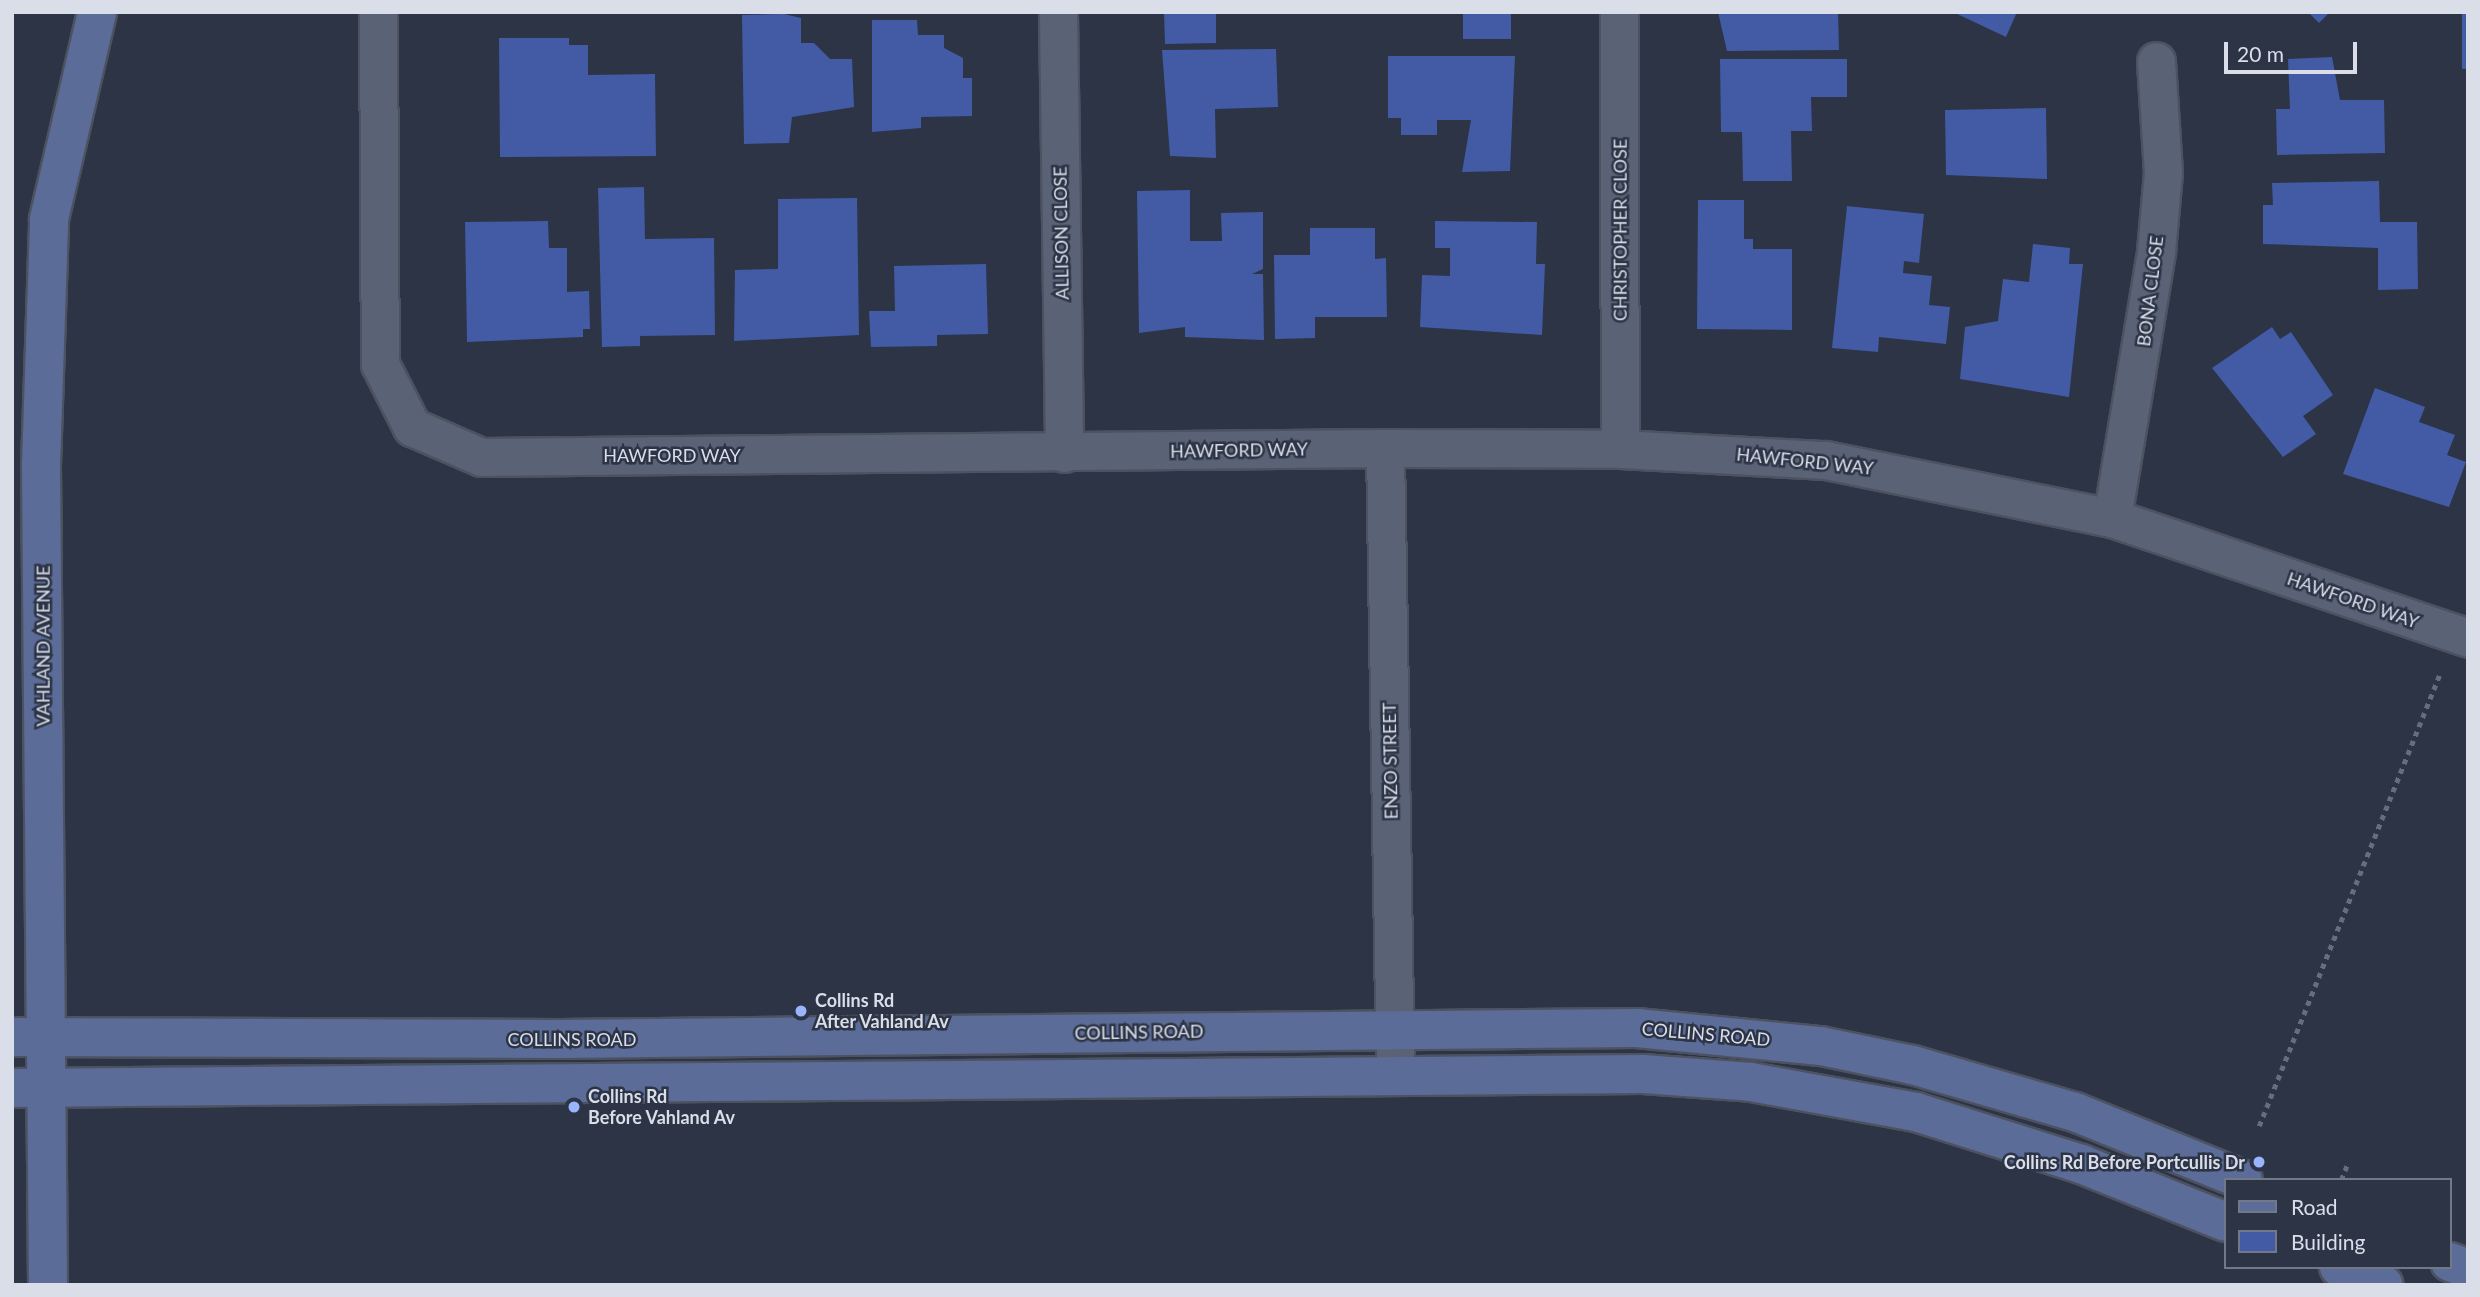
<!DOCTYPE html>
<style>
body{margin:0}
#map{position:relative;width:2480px;height:1297px;overflow:hidden;background:#2c3446;font-family:Lato,sans-serif}
div>[style]{position:absolute}
.building>*{inset:0;background:#425ba4}
.path>*{height:4.5px;margin-top:-2.25px;transform-origin:0;background:repeating-linear-gradient(90deg,#666d7d 0 5px,transparent 0 10px)}
.roads{filter:drop-shadow(2px 0 #4c5260) drop-shadow(-2px 0 #4c5260) drop-shadow(0 2px #4c5260) drop-shadow(0 -2px #4c5260)}
.street>*{height:37px;margin:-18.5px;padding:0 18.5px;transform-origin:18.5px;border-radius:18.5px;background:#5a6276}
.secondary>*{height:38px;margin:-19px;padding:0 19px;transform-origin:19px;border-radius:19px;background:#5c6c98}
.dots>*{width:19px;height:19px;translate:-50% -50%;box-sizing:border-box;border:4px solid #2c3446;border-radius:50%}
span{translate:-50% -50%;white-space:nowrap;text-align:center;line-height:1.15;-webkit-text-stroke:5px #2c3446;paint-order:stroke}
.street-label{font-size:18px;color:#d9dee9}
.poi-label{font-size:18px;color:#d9dee9;font-weight:700}
.left{translate:0 -50%;text-align:left}
.right{translate:-100% -50%;text-align:right}
.frame{position:absolute;inset:0;border:14px solid #d9dee9;pointer-events:none}
.legend{position:absolute;left:2224px;top:1178px;width:228px;height:91px;box-sizing:border-box;background:#2c3446;border:2px solid #717887;margin:0;padding:9px 12px;list-style:none;font-size:21px;color:#d9dee9}
.legend li{display:flex;align-items:center;gap:14px;height:35px}
.legend b{width:35px;border:2px solid #717887}
.scale{position:absolute;left:2224px;top:42px;width:133px;height:32px;box-sizing:border-box;border:4px solid #d9dee9;border-top:0;padding-left:9px;font-size:21px;line-height:24px;white-space:nowrap;color:#d9dee9;-webkit-text-stroke:5px #2c3446;paint-order:stroke}
</style>
<div id="map">
<div class="building">
<i style="clip-path:polygon(1164px 12px,1216px 12px,1216px 43px,1165px 44px)"></i>
<i style="clip-path:polygon(1463px 12px,1511px 12px,1511px 39px,1463px 39px)"></i>
<i style="clip-path:polygon(1718px 12px,1838px 12px,1839px 50px,1727px 51px)"></i>
<i style="clip-path:polygon(1953px 12px,2017px 12px,2006px 37px)"></i>
<i style="clip-path:polygon(2308px 12px,2330px 12px,2319px 23px)"></i>
<i style="clip-path:polygon(2462px 12px,2468px 12px,2468px 69px,2462px 69px)"></i>
<i style="clip-path:polygon(784px 14px,801px 18px,801px 43px,814px 43px,830px 59px,852px 59px,854px 107px,792px 117px,789px 143px,744px 144px,742px 15px)"></i>
<i style="clip-path:polygon(872px 20px,917px 20px,918px 35px,944px 35px,944px 48px,963px 58px,963px 78px,972px 78px,972px 116px,921px 117px,921px 128px,872px 132px)"></i>
<i style="clip-path:polygon(499px 38px,569px 38px,569px 45px,588px 45px,588px 75px,655px 74px,656px 156px,500px 157px)"></i>
<i style="clip-path:polygon(1276px 49px,1278px 107px,1215px 109px,1216px 158px,1170px 156px,1162px 50px)"></i>
<i style="clip-path:polygon(1388px 56px,1515px 56px,1510px 171px,1462px 172px,1471px 120px,1437px 120px,1437px 135px,1401px 135px,1401px 118px,1388px 118px)"></i>
<i style="clip-path:polygon(2332px 57px,2340px 100px,2384px 100px,2385px 153px,2277px 155px,2276px 109px,2290px 109px,2288px 59px)"></i>
<i style="clip-path:polygon(1720px 59px,1847px 59px,1847px 97px,1811px 97px,1812px 131px,1791px 131px,1792px 181px,1743px 181px,1742px 132px,1721px 132px)"></i>
<i style="clip-path:polygon(2046px 108px,2047px 179px,1946px 175px,1945px 110px)"></i>
<i style="clip-path:polygon(2379px 181px,2380px 222px,2417px 222px,2418px 289px,2378px 290px,2378px 248px,2263px 244px,2263px 205px,2273px 205px,2272px 183px)"></i>
<i style="clip-path:polygon(644px 187px,645px 239px,714px 238px,715px 335px,640px 336px,640px 346px,602px 347px,598px 188px)"></i>
<i style="clip-path:polygon(1190px 190px,1190px 241px,1222px 241px,1221px 213px,1263px 212px,1263px 269px,1252px 274px,1263px 274px,1264px 340px,1185px 337px,1185px 327px,1139px 333px,1137px 191px)"></i>
<i style="clip-path:polygon(857px 198px,859px 335px,734px 341px,735px 270px,778px 269px,778px 199px)"></i>
<i style="clip-path:polygon(1698px 200px,1744px 200px,1744px 239px,1753px 239px,1753px 249px,1792px 249px,1792px 330px,1697px 329px)"></i>
<i style="clip-path:polygon(1847px 206px,1924px 214px,1919px 263px,1904px 261px,1903px 273px,1932px 276px,1929px 305px,1950px 307px,1946px 344px,1879px 337px,1878px 352px,1832px 348px)"></i>
<i style="clip-path:polygon(548px 221px,549px 248px,567px 248px,567px 292px,589px 291px,590px 329px,583px 329px,583px 337px,467px 342px,465px 222px)"></i>
<i style="clip-path:polygon(1435px 221px,1537px 222px,1536px 264px,1545px 264px,1542px 335px,1420px 327px,1422px 275px,1450px 276px,1450px 248px,1435px 248px)"></i>
<i style="clip-path:polygon(1310px 228px,1375px 228px,1375px 259px,1386px 258px,1387px 317px,1315px 317px,1315px 338px,1275px 339px,1274px 255px,1310px 255px)"></i>
<i style="clip-path:polygon(2033px 244px,2070px 248px,2069px 264px,2083px 264px,2069px 397px,1960px 379px,1965px 327px,1998px 321px,2003px 279px,2029px 282px)"></i>
<i style="clip-path:polygon(986px 264px,988px 334px,937px 335px,937px 346px,871px 347px,869px 311px,895px 311px,894px 266px)"></i>
<i style="clip-path:polygon(2272px 327px,2280px 339px,2291px 332px,2333px 395px,2303px 416px,2316px 434px,2283px 457px,2212px 368px)"></i>
<i style="clip-path:polygon(2375px 388px,2425px 407px,2419px 422px,2455px 435px,2447px 455px,2466px 462px,2449px 507px,2343px 474px)"></i>
</div>
<div class="path">
<i style="left:2259px;top:1126px;width:489px;rotate:-68.2deg"></i>
<i style="left:2341px;top:1180px;width:18px;rotate:-68deg"></i>
</div>
<div class="roads">
<div class="street">
<i style="left:378px;top:12px;width:352px;rotate:89.7deg"></i>
<i style="left:380px;top:364px;width:71px;rotate:63.1deg"></i>
<i style="left:412px;top:427px;width:75px;rotate:23.5deg"></i>
<i style="left:481px;top:457px;width:904px;rotate:-0.57deg"></i>
<i style="left:1385px;top:448px;width:235px;rotate:0.2deg"></i>
<i style="left:1620px;top:449px;width:206px;rotate:3.1deg"></i>
<i style="left:1826px;top:460px;width:292px;rotate:11.5deg"></i>
<i style="left:2112px;top:518px;width:376px;rotate:18.6deg"></i>
<i style="left:1058px;top:12px;width:441px;rotate:89.2deg"></i>
<i style="left:1619px;top:12px;width:437px;rotate:89.9deg"></i>
<i style="left:1385px;top:448px;width:626px;rotate:89.08deg"></i>
<i style="left:2112px;top:518px;width:271px;rotate:-80.6deg"></i>
<i style="left:2156px;top:251px;width:78px;rotate:-84.9deg"></i>
<i style="left:2163px;top:173px;width:112px;rotate:-93.6deg"></i>
</div>
<div class="secondary">
<i style="left:12px;top:1037px;width:548px;rotate:0.21deg"></i>
<i style="left:560px;top:1039px;width:1077px;rotate:-0.59deg"></i>
<i style="left:1637px;top:1028px;width:185px;rotate:5.6deg"></i>
<i style="left:1821px;top:1046px;width:94px;rotate:11.7deg"></i>
<i style="left:1913px;top:1065px;width:169px;rotate:16.2deg"></i>
<i style="left:2075px;top:1112px;width:181px;rotate:22deg"></i>
<i style="left:12px;top:1088px;width:1631px;rotate:-0.49deg"></i>
<i style="left:1643px;top:1074px;width:108px;rotate:4.2deg"></i>
<i style="left:1751px;top:1082px;width:168px;rotate:10.3deg"></i>
<i style="left:1916px;top:1112px;width:173px;rotate:17.5deg"></i>
<i style="left:2081px;top:1164px;width:156px;rotate:21.8deg"></i>
<i style="left:2450px;top:1262px;width:19px;rotate:21deg"></i>
<i style="left:2339px;top:1267px;width:48px;rotate:21.8deg"></i>
<i style="left:48px;top:1285px;width:820px;rotate:-90.49deg"></i>
<i style="left:41px;top:465px;width:246px;rotate:-88.1deg"></i>
<i style="left:49px;top:219px;width:212px;rotate:-76.9deg"></i>
</div>
</div>
<div class="dots">
<i style="left:801px;top:1011px;background:#99b5fd"></i>
<i style="left:574px;top:1107px;background:#99b5fd"></i>
<i style="left:2259px;top:1162px;background:#99b5fd"></i>
</div>
<div class="street-label">
<span style="left:1620px;top:230px;rotate:-90deg">CHRISTOPHER CLOSE</span>
<span style="left:1061px;top:233px;rotate:-91deg">ALLISON CLOSE</span>
<span style="left:2150px;top:291px;rotate:-83deg">BONA CLOSE</span>
<span style="left:1239px;top:450px;rotate:-1deg">HAWFORD WAY</span>
<span style="left:672px;top:455px">HAWFORD WAY</span>
<span style="left:1805px;top:461px;rotate:6deg">HAWFORD WAY</span>
<span style="left:2353px;top:600px;rotate:19deg">HAWFORD WAY</span>
<span style="left:43px;top:646px;rotate:-90deg">VAHLAND AVENUE</span>
<span style="left:1390px;top:761px;rotate:-91deg">ENZO STREET</span>
<span style="left:1139px;top:1032px;rotate:-1deg">COLLINS ROAD</span>
<span style="left:1706px;top:1034px;rotate:5deg">COLLINS ROAD</span>
<span style="left:572px;top:1039px">COLLINS ROAD</span>
</div>
<div class="poi-label">
<span class="left" style="left:815px;top:1011px">Collins Rd<br>After Vahland Av</span>
<span class="left" style="left:588px;top:1107px">Collins Rd<br>Before Vahland Av</span>
<span class="right" style="left:2245px;top:1162px">Collins Rd Before Portcullis Dr</span>
</div>
<div class="frame"></div>
<ul class="legend">
<li><b style="height:9px;background:#5c6c98"></b>Road</li>
<li><b style="height:19px;background:#425ba4"></b>Building</li>
</ul>
<div class="scale">20 m</div>
</div>
